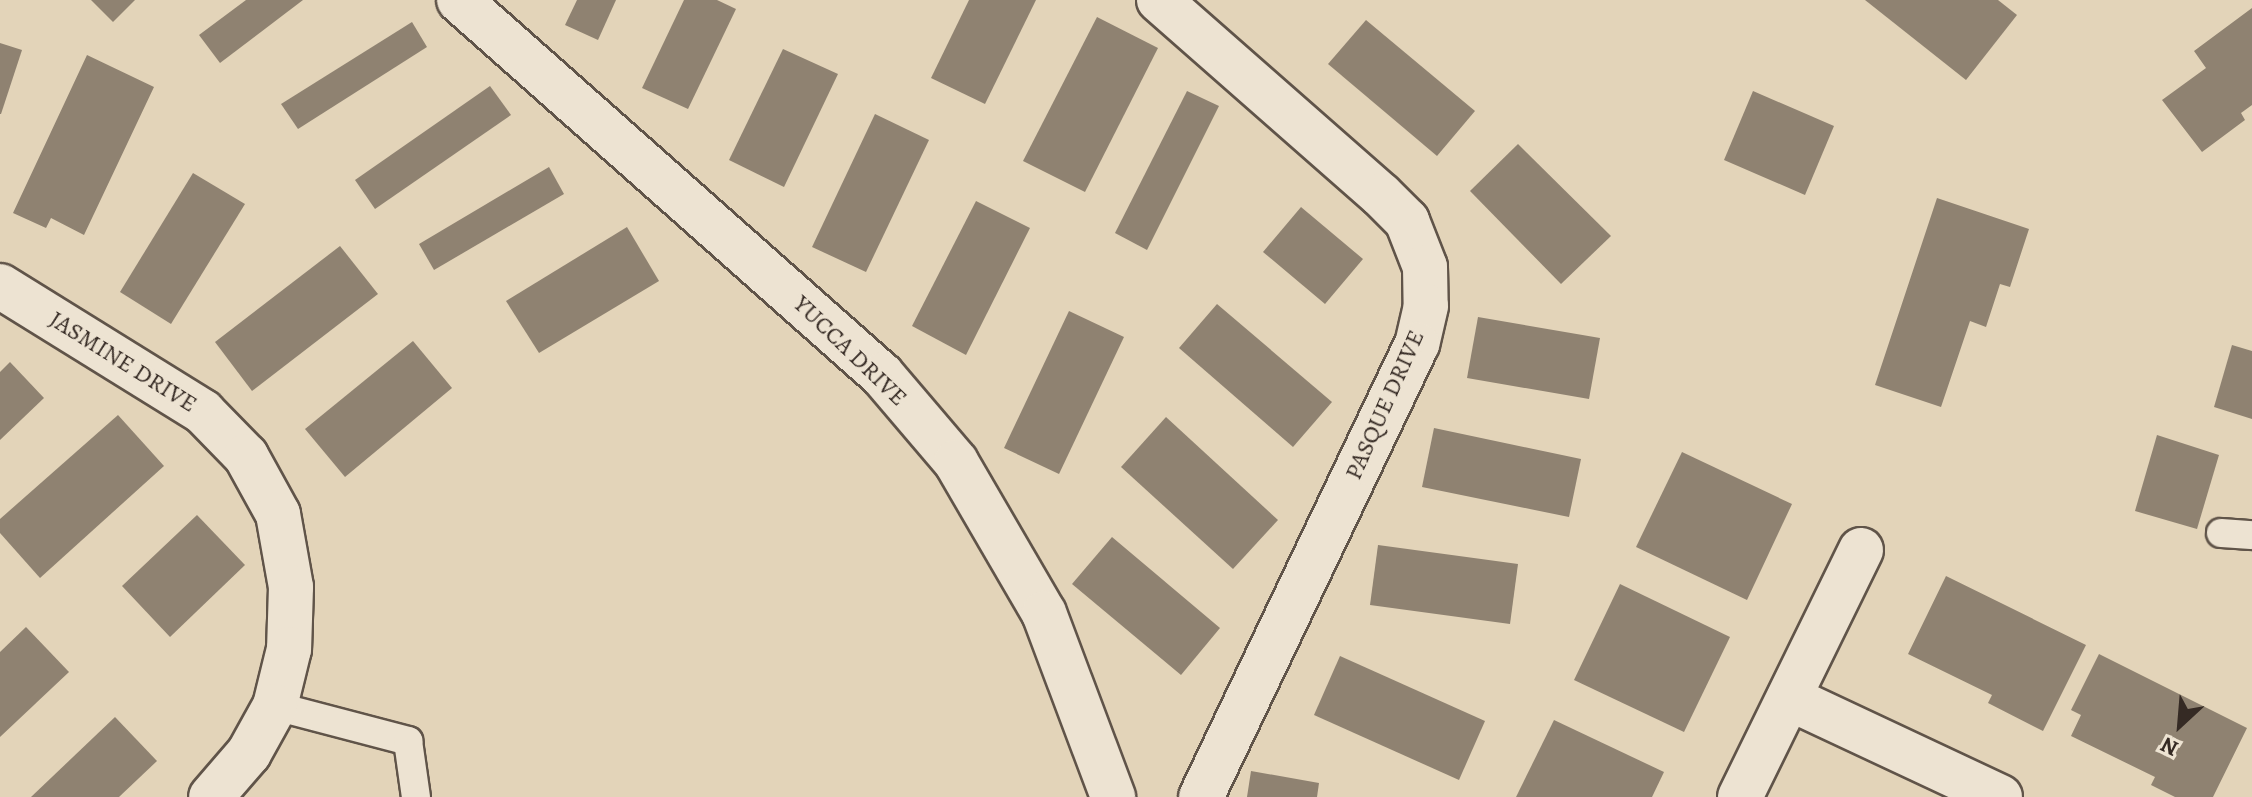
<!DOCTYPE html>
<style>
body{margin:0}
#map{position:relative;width:2252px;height:797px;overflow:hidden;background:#e3d4b9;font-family:Alegreya,serif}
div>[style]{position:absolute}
.building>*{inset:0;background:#8f8271}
.roads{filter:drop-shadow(2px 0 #605449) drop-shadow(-2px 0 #605449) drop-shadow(0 2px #605449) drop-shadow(0 -2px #605449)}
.service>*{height:28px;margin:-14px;padding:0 14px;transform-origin:14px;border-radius:14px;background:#ede3d2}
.minor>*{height:44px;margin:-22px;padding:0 22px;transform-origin:22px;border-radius:22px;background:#ede3d2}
span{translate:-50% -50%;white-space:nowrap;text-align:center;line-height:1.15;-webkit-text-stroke:6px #ede3d2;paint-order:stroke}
.street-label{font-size:24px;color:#352a24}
.north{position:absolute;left:2140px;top:685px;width:80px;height:80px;-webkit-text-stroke:6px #ede3d2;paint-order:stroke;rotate:206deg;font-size:22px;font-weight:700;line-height:32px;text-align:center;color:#352a24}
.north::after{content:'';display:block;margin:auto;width:28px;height:36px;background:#352a24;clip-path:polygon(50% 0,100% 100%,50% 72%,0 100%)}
</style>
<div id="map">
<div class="building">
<i style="clip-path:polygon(91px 0,135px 0,113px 22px)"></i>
<i style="clip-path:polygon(246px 0,303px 0,220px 63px,199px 35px)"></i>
<i style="clip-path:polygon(577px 0,616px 0,598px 40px,565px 25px)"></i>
<i style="clip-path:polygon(684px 0,717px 0,736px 9px,688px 109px,642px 88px)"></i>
<i style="clip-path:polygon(969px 0,1036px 0,985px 104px,931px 78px)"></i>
<i style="clip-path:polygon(1865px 0,1998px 0,2017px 15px,1966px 80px)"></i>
<i style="clip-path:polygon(2252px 8px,2252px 105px,2241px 113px,2245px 120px,2202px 152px,2162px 100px,2206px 68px,2194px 51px)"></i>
<i style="clip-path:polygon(1097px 17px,1158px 48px,1085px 192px,1023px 161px)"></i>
<i style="clip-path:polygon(1366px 20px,1475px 111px,1437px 156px,1328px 64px)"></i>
<i style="clip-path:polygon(412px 22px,427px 47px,298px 129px,281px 104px)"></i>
<i style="clip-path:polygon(0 43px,22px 50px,1px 114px,0 114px)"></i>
<i style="clip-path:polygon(783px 49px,838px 74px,784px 187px,729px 160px)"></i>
<i style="clip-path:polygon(87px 55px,154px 87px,84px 235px,51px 218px,46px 228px,13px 213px)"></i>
<i style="clip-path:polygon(490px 86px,511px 115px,375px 209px,355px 180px)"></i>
<i style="clip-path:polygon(1187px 91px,1219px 106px,1147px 250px,1115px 233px)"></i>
<i style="clip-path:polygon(1753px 91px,1834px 126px,1805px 195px,1724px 160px)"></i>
<i style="clip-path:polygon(875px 114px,929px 140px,866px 272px,812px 247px)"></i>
<i style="clip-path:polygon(1518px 144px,1611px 236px,1561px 284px,1470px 191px)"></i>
<i style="clip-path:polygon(549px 167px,564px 194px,434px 270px,419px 244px)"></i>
<i style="clip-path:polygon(193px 173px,245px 204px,171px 324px,120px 292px)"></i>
<i style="clip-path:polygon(1937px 198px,2029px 229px,2010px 287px,2000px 284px,1986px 327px,1970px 321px,1941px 407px,1875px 385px)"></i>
<i style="clip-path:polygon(976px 201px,1030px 228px,966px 355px,912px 326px)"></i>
<i style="clip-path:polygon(1301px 207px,1363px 259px,1325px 304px,1263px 252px)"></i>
<i style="clip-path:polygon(627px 227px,659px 281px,539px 353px,506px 301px)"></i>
<i style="clip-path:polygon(340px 246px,378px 294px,252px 391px,215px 342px)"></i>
<i style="clip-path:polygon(1217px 304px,1332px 402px,1293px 447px,1179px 348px)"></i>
<i style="clip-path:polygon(1069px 311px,1124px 337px,1059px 474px,1004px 448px)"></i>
<i style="clip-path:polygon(1478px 317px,1600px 338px,1589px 399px,1467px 378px)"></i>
<i style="clip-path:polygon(413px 341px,452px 388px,345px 477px,305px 429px)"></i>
<i style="clip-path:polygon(2232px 345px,2252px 351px,2252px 419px,2214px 407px)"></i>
<i style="clip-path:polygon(10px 362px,44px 398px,0 440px,0 372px)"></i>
<i style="clip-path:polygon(118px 415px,164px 466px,40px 578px,0 533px,0 519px)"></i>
<i style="clip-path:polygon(1166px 417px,1278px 520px,1233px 569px,1121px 467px)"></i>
<i style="clip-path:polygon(1434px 428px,1581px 459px,1569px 517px,1422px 487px)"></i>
<i style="clip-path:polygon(2157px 435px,2219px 455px,2197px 529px,2135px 511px)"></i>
<i style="clip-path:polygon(1682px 452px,1792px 504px,1747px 600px,1636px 547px)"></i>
<i style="clip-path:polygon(197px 515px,245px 565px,170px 637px,122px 586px)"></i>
<i style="clip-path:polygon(1112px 537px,1220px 628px,1181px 675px,1072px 584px)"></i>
<i style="clip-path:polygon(1378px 545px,1518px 564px,1510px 624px,1370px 605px)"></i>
<i style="clip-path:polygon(1946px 576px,2086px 645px,2043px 731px,1988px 703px,1992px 695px,1908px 654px)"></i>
<i style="clip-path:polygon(1620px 584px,1730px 637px,1684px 732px,1574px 680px)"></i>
<i style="clip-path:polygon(26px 627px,69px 672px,0 737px,0 652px)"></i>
<i style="clip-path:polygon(2099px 654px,2247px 728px,2213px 797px,2175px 797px,2151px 785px,2155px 777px,2071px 736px,2081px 715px,2071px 710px)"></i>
<i style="clip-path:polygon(1340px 656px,1485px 721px,1459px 780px,1314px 715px)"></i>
<i style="clip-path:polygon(115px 717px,157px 761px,119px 797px,31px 797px)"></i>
<i style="clip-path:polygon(1554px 720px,1664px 772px,1652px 797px,1516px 797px)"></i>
<i style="clip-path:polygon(1251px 771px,1319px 783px,1317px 797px,1247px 797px)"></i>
</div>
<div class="roads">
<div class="service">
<i style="left:2221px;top:533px;width:31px;rotate:4deg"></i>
<i style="left:275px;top:706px;width:138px;rotate:14.7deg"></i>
<i style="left:408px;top:741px;width:57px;rotate:81.9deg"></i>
</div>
<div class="minor">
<i style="left:459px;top:0;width:565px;rotate:41.56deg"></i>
<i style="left:882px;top:375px;width:114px;rotate:49.6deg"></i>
<i style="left:956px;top:462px;width:175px;rotate:59.8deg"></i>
<i style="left:1044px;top:613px;width:197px;rotate:69.4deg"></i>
<i style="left:1159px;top:0;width:295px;rotate:41.3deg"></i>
<i style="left:1381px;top:195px;width:37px;rotate:45deg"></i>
<i style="left:1407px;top:221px;width:49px;rotate:68.6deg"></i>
<i style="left:1425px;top:267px;width:39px;rotate:89deg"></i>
<i style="left:1426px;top:306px;width:39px;rotate:103deg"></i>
<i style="left:1417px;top:344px;width:502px;rotate:115.49deg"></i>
<i style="left:0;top:286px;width:239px;rotate:31.8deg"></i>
<i style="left:203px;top:412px;width:62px;rotate:45.7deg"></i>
<i style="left:246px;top:456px;width:66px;rotate:61.1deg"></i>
<i style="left:278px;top:514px;width:74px;rotate:79.9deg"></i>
<i style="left:291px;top:587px;width:62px;rotate:91.8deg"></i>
<i style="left:289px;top:649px;width:59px;rotate:103.8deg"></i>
<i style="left:275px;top:706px;width:54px;rotate:119deg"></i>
<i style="left:249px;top:753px;width:58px;rotate:130.8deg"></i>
<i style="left:1789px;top:698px;width:233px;rotate:25.1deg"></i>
<i style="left:1740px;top:797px;width:275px;rotate:-63.9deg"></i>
</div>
</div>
<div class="street-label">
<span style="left:850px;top:351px;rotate:44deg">YUCCA DRIVE</span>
<span style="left:123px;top:362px;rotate:32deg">JASMINE DRIVE</span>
<span style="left:1385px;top:405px;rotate:-66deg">PASQUE DRIVE</span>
</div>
<div class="north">N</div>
</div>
